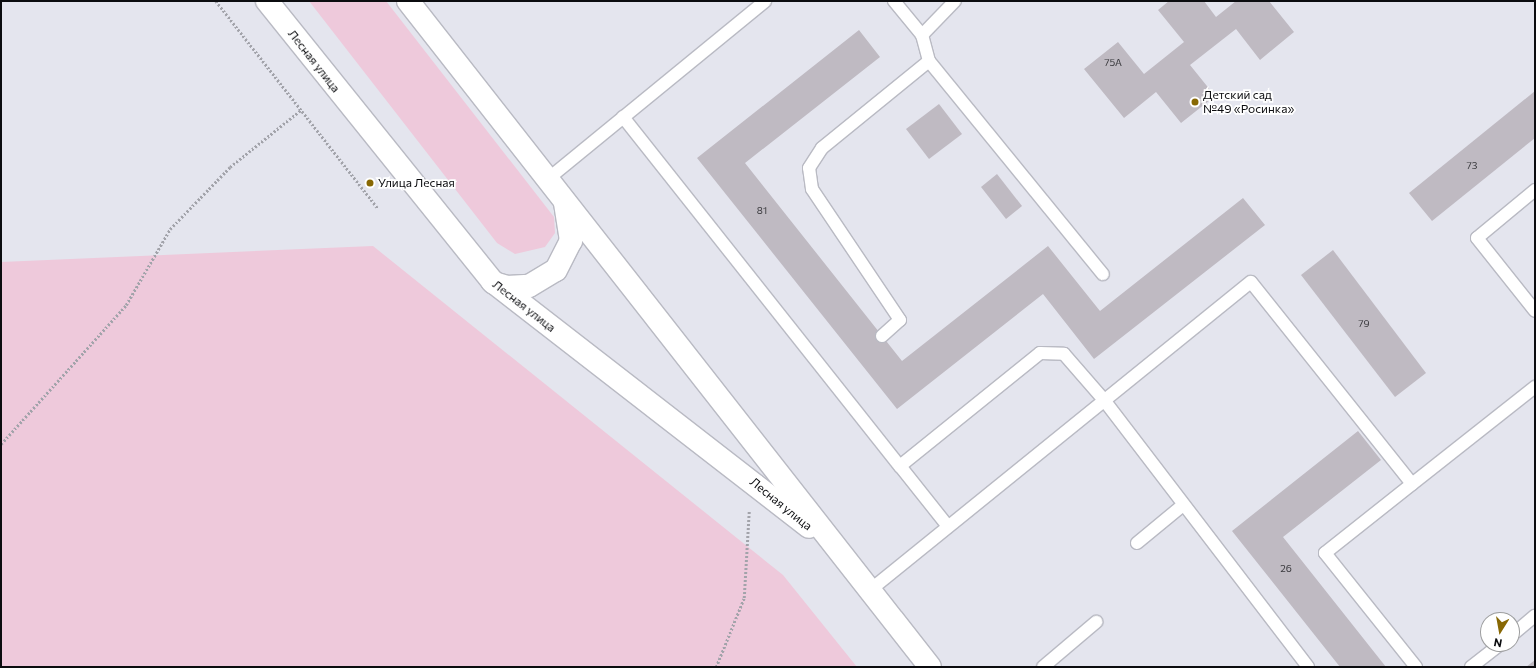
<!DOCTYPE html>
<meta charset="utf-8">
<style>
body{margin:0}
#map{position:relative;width:1536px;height:668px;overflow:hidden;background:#e4e5ee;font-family:Commissioner,sans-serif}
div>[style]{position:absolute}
.green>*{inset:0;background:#eec9db}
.building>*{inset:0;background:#bfbac2}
.path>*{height:2.5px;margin-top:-1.25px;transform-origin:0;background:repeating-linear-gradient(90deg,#a2a3aa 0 2px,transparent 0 4px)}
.roads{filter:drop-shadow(1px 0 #b9bac3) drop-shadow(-1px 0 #b9bac3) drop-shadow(0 1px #b9bac3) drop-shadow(0 -1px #b9bac3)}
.lane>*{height:12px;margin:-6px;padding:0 6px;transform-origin:6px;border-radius:6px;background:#fff}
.secondary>*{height:22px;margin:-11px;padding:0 11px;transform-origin:11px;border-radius:11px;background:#fff}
.dots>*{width:11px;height:11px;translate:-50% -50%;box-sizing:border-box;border:2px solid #fff;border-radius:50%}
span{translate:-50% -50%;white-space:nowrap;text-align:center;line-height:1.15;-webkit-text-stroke:3.5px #fff;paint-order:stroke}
.number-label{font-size:10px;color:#38383c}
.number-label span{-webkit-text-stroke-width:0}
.street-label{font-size:12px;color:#0b0c0f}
.poi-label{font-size:12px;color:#0b0c0f}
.left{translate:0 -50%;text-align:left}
.frame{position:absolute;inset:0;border:2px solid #0b0c0f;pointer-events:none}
.north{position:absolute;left:1480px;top:612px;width:40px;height:40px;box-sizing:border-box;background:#fff;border:1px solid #9d9e9f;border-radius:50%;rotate:191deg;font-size:11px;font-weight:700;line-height:16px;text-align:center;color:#0b0c0f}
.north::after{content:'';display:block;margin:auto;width:14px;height:18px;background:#886804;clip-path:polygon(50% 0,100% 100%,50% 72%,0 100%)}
</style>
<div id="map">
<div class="green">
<i style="clip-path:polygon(309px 1px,386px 1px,554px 217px,555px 233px,545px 247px,515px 254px,497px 243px)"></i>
<i style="clip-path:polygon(373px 246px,783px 575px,857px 667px,1px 667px,1px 262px)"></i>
</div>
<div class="building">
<i style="clip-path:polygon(1169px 1px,1204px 1px,1216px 17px,1236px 1px,1269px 1px,1294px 32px,1260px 60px,1236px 29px,1190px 65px,1215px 96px,1181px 123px,1156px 92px,1124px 118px,1084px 69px,1118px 42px,1144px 74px,1184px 42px,1158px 10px)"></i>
<i style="clip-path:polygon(859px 30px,880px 57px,745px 163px,902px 361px,1048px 246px,1100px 311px,1243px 198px,1265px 225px,1094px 359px,1043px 294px,897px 409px,697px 158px)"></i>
<i style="clip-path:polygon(1535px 91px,1535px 138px,1432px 221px,1409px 193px)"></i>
<i style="clip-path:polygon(939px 104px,962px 134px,929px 159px,906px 129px)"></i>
<i style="clip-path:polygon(997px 174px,1022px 206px,1006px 219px,981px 187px)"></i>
<i style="clip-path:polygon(1333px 250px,1426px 373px,1395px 397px,1301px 275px)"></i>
<i style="clip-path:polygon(1358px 431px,1381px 460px,1283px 537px,1386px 667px,1340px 667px,1232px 531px)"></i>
<i style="clip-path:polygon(1535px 660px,1535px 667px,1526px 667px)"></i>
</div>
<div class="path">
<i style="left:216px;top:1px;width:263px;rotate:52deg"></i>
<i style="left:1px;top:444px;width:187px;rotate:-48deg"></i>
<i style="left:126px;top:305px;width:88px;rotate:-59.9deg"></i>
<i style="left:170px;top:229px;width:86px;rotate:-45.9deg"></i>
<i style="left:230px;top:167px;width:91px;rotate:-38.8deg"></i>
<i style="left:716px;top:667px;width:74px;rotate:-67.9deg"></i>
<i style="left:744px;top:598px;width:88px;rotate:-86.7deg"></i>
</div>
<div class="roads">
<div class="lane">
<i style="left:922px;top:35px;width:47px;rotate:-45.9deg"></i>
<i style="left:929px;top:61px;width:275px;rotate:50.8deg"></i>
<i style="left:623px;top:117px;width:446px;rotate:51.6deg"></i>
<i style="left:900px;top:466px;width:180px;rotate:-38.9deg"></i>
<i style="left:1040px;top:353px;width:24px;rotate:2deg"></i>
<i style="left:1064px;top:354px;width:61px;rotate:49deg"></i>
<i style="left:1104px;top:400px;width:336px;rotate:52.6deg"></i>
<i style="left:549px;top:178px;width:279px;rotate:-39.3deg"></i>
<i style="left:1535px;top:190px;width:75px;rotate:140.4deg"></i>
<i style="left:1477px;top:238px;width:93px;rotate:51.5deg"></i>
<i style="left:882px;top:336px;width:24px;rotate:-42deg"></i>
<i style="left:900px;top:320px;width:158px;rotate:-123.9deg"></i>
<i style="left:812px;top:189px;width:21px;rotate:-98deg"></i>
<i style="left:809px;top:168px;width:24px;rotate:-57deg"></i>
<i style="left:822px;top:148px;width:138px;rotate:-39.1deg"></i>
<i style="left:929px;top:61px;width:27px;rotate:-105deg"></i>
<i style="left:922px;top:35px;width:44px;rotate:-129.5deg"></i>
<i style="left:900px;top:466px;width:75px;rotate:51.5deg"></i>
<i style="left:1412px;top:484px;width:157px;rotate:-38.3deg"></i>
<i style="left:1137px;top:543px;width:60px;rotate:-39.6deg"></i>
<i style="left:869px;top:591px;width:491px;rotate:-39deg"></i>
<i style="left:1251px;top:282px;width:258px;rotate:51.4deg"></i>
<i style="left:1412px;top:484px;width:111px;rotate:141.6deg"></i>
<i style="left:1325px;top:553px;width:146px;rotate:51.4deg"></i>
<i style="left:1512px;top:635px;width:30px;rotate:-40deg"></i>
<i style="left:1043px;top:667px;width:70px;rotate:-40.3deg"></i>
<i style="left:1471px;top:667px;width:37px;rotate:-38deg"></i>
</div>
<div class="secondary">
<i style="left:267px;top:1px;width:359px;rotate:51.2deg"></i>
<i style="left:492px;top:281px;width:401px;rotate:37.8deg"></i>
<i style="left:408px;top:1px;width:846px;rotate:51.91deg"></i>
<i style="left:494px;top:283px;width:14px;rotate:17deg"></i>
<i style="left:507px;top:287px;width:22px;rotate:-3deg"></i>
<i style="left:529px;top:286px;width:31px;rotate:-31deg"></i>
<i style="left:556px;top:270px;width:33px;rotate:-63deg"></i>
<i style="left:571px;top:241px;width:38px;rotate:-99deg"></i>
</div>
</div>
<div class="dots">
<i style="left:1195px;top:102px;background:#886804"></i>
<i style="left:370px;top:183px;background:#886804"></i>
</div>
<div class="number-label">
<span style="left:1113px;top:63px">75А</span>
<span style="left:1472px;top:166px">73</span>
<span style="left:762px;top:211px">81</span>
<span style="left:1364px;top:324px">79</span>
<span style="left:1286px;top:569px">26</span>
</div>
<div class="street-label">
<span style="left:314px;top:61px;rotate:52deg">Лесная улица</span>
<span style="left:524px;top:306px;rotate:38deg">Лесная улица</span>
<span style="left:781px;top:504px;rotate:39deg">Лесная улица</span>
</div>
<div class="poi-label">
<span class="left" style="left:1203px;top:102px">Детский сад<br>№49 «Росинка»</span>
<span class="left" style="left:378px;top:183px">Улица Лесная</span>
</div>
<div class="frame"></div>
<div class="north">N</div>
</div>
